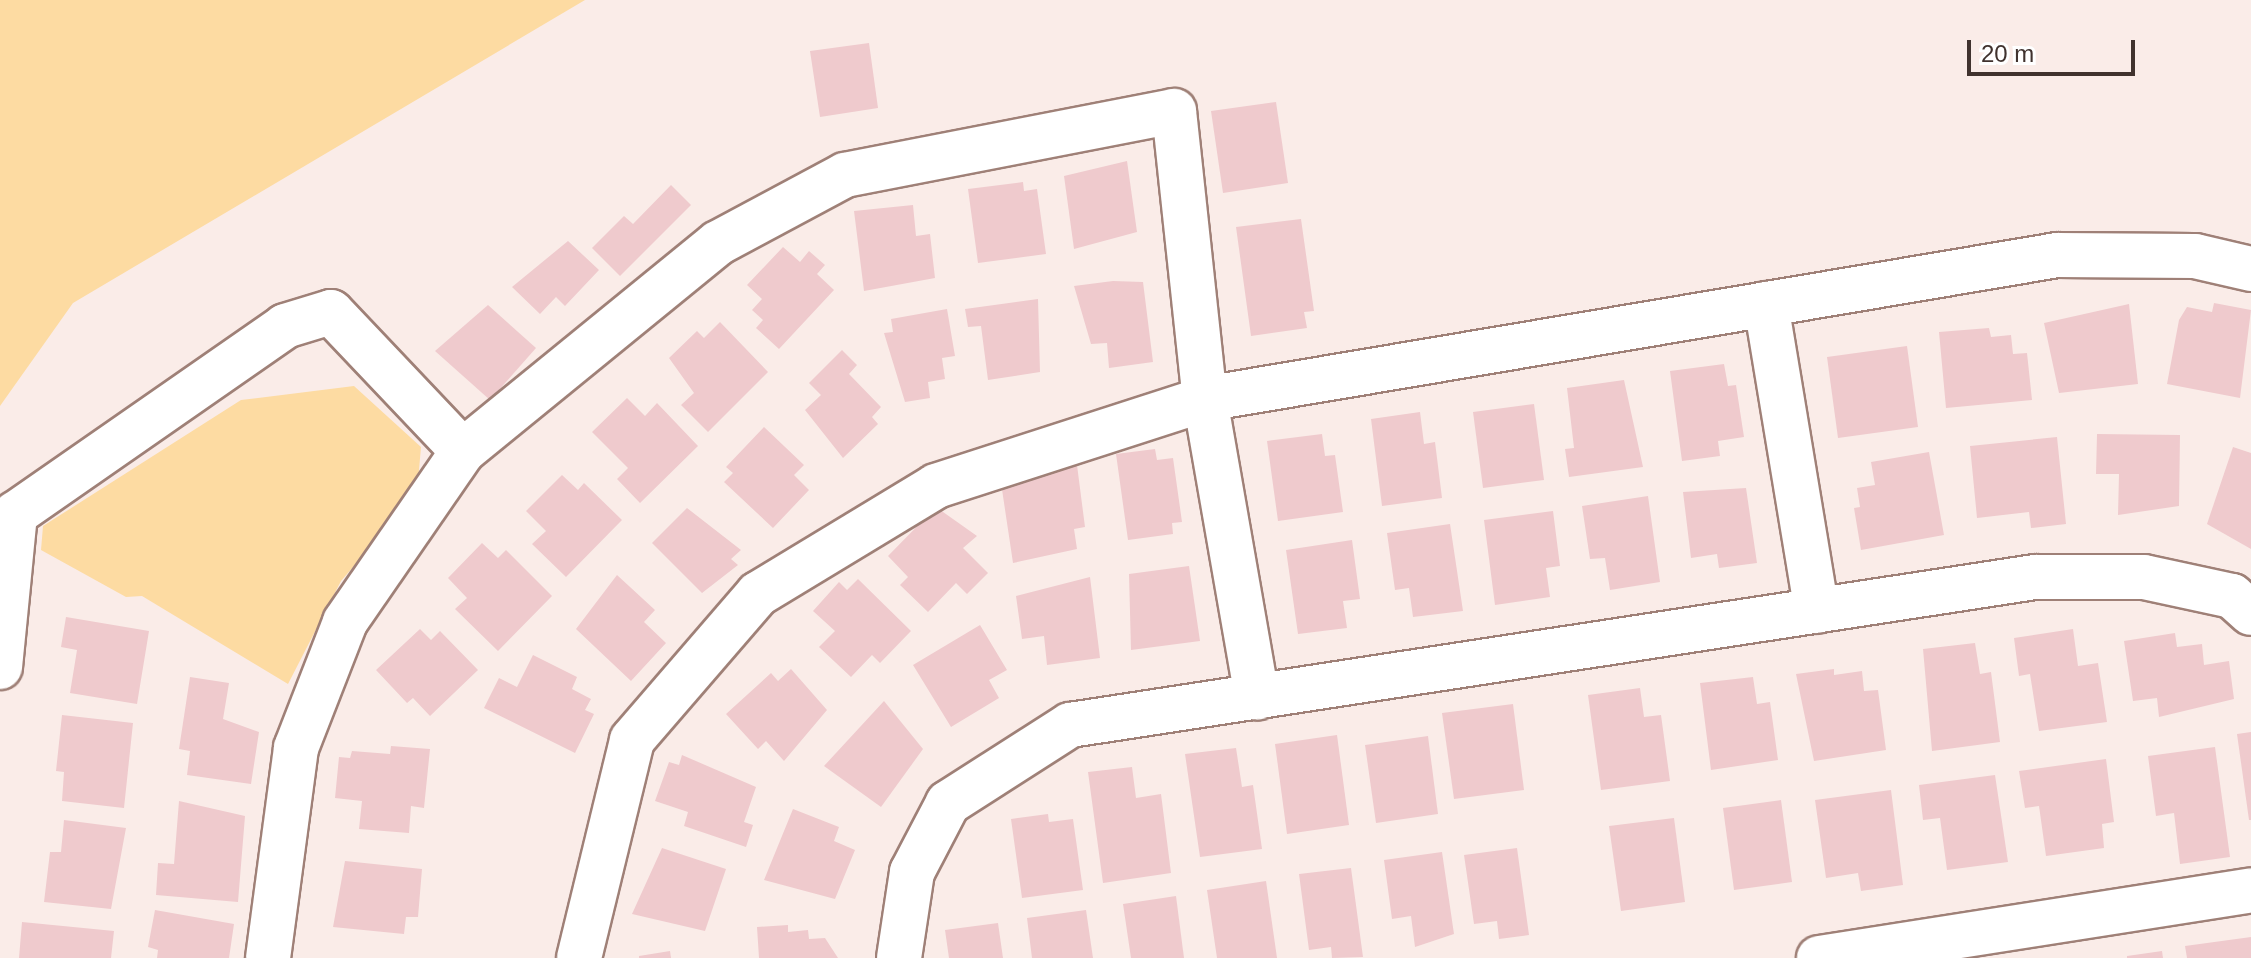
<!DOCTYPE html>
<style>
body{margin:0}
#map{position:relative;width:2251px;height:958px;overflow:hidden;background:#faece8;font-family:Arial,sans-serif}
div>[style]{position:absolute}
.green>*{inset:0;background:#fddba2}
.building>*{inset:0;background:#efcacd}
.roads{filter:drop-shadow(2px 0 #9f8077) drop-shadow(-2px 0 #9f8077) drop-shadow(0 2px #9f8077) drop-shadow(0 -2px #9f8077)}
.minor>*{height:44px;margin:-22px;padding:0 22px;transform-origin:22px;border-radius:22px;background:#fff}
span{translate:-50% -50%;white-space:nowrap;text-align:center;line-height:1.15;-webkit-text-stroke:8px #fff;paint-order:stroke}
.scale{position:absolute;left:1967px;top:40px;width:168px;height:36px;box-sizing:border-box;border:4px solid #40322e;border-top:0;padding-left:10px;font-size:24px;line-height:28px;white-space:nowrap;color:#40322e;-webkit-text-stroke:6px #fff;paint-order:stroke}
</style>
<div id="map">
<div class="green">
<i style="clip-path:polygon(0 0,585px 0,73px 303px,0 406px)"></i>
<i style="clip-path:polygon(354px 386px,421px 447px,417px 493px,341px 581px,288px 684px,142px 596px,126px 597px,41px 550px,43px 526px,241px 400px)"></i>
</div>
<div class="building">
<i style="clip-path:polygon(869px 43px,878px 108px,820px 117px,810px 51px)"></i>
<i style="clip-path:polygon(1276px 102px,1288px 183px,1223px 193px,1211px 111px)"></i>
<i style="clip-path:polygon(1127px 161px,1137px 232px,1074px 249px,1064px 176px)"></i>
<i style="clip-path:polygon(1023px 182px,1024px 191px,1037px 189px,1046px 254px,978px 263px,968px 189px)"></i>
<i style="clip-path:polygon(671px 185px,691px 205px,620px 276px,592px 248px,624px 216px,633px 224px)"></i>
<i style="clip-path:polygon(913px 205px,916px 236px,930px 234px,935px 278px,864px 291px,854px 211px)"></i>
<i style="clip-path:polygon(1301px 219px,1314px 311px,1304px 312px,1307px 328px,1251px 336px,1236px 227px)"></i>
<i style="clip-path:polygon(568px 241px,599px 270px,565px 306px,556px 297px,540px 314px,512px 287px)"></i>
<i style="clip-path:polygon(783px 247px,800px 262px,809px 251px,825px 265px,817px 274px,834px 290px,779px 349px,756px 328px,763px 320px,752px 310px,762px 299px,747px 285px)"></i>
<i style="clip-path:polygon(1113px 281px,1143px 282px,1153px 362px,1109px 368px,1107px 343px,1091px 344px,1074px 286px)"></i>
<i style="clip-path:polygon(1038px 299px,1040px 372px,988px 380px,981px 326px,968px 327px,965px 309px)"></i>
<i style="clip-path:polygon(2214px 303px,2251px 310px,2240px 398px,2167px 384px,2179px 320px,2187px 307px,2212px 312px)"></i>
<i style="clip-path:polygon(2129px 304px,2138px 384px,2059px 393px,2044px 323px)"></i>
<i style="clip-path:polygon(488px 305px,536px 348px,490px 400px,435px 351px)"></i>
<i style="clip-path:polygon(947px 309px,955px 356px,942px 358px,945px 379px,928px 382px,930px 398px,905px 402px,884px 333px,893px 332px,891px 319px)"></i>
<i style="clip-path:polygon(720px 322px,768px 372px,708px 432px,681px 405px,694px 393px,669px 358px,697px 331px,704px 338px)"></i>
<i style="clip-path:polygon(1989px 328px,1991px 337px,2011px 335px,2013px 354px,2027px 353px,2032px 400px,1946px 408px,1939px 332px)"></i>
<i style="clip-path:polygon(1907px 346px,1918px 427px,1838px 438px,1827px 357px)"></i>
<i style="clip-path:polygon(842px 350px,857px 365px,849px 374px,881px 407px,872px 417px,878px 424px,843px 458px,805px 410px,821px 395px,809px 383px)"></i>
<i style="clip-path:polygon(1724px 364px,1728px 386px,1736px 385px,1744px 437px,1718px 441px,1720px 456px,1682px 461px,1670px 371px)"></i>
<i style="clip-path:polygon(1624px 380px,1643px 467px,1569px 477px,1565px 449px,1574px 448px,1567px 388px)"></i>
<i style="clip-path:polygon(627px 398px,645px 416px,657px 403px,698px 446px,640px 503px,617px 479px,628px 468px,592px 432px)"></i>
<i style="clip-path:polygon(1534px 404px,1544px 480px,1483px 488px,1473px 412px)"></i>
<i style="clip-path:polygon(1420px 412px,1424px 444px,1435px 442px,1442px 498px,1382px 506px,1371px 419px)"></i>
<i style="clip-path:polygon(764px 427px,804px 465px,794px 475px,809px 490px,773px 528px,724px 482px,733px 473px,726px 467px)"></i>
<i style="clip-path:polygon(1322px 434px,1325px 456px,1335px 455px,1343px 512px,1278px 521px,1267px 441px)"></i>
<i style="clip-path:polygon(2097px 434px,2180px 435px,2179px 506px,2118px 515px,2119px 474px,2096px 474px)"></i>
<i style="clip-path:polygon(2057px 437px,2066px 524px,2031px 528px,2029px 512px,1977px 518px,1970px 446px)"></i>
<i style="clip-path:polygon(2233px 447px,2251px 453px,2251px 549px,2207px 524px)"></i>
<i style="clip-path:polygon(1155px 449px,1157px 460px,1173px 458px,1182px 522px,1172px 523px,1173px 534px,1128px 540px,1116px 454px)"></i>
<i style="clip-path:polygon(1929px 452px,1944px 535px,1861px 550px,1854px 508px,1860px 507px,1857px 488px,1875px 485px,1871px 462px)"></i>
<i style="clip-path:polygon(1077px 465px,1085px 527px,1074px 529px,1077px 549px,1013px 563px,1000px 476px)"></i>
<i style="clip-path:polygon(562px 475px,578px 490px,584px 483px,622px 520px,566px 577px,532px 544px,546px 531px,526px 511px)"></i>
<i style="clip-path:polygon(1746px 488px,1757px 563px,1719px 568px,1717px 554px,1691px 558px,1683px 492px)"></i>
<i style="clip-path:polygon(1648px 496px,1660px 582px,1610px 590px,1605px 558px,1590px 559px,1582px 506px)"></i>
<i style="clip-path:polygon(936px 507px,977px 536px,963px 548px,988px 573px,967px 594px,956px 583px,928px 612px,900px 585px,908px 577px,888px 556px)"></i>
<i style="clip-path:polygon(687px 508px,741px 550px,731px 559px,738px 565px,702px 593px,652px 543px)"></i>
<i style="clip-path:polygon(1553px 511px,1560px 566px,1546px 568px,1550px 597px,1495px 605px,1484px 520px)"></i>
<i style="clip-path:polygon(1450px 524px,1463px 611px,1413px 617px,1409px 588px,1395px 590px,1387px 533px)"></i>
<i style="clip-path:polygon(1352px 540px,1360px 599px,1343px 601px,1347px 628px,1298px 634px,1286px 550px)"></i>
<i style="clip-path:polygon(482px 543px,498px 558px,506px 550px,552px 596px,498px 651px,455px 609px,467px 598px,448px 578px)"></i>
<i style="clip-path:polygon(1189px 566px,1200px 641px,1131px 650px,1129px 574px)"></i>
<i style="clip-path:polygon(617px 575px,655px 610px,644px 622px,666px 643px,631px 681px,576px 629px)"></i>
<i style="clip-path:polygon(1090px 577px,1100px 658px,1047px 665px,1044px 636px,1022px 639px,1016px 596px)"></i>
<i style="clip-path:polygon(858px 579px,911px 631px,880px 663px,872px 655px,851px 677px,819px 647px,835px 631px,813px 611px,839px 582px,847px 590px)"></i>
<i style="clip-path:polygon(66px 617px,149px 631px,137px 704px,70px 693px,77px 650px,61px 647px)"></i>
<i style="clip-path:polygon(980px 625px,1007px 670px,989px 680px,999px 698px,951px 727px,913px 665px)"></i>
<i style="clip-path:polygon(420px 629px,431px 640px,440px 631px,478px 670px,430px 716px,413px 698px,407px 703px,376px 670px)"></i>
<i style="clip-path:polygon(2073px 629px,2078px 666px,2098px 663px,2107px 722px,2039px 731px,2030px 674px,2019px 676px,2014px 638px)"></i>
<i style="clip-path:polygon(2175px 633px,2177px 647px,2202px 644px,2204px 665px,2229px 661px,2234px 699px,2159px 717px,2157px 698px,2133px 701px,2124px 641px)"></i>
<i style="clip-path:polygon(1975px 643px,1980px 674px,1991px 672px,2000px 742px,1932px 751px,1923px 649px)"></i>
<i style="clip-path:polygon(533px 655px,577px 677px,572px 689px,591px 699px,585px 710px,594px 714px,575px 753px,484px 708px,499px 678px,517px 687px)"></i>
<i style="clip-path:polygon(791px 669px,827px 710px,784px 761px,766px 741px,758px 749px,726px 714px,771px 673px,778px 681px)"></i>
<i style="clip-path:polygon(1834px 669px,1834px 675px,1862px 671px,1864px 691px,1878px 690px,1886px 750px,1814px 761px,1796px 674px)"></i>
<i style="clip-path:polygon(190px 677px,229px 683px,223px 719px,259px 732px,251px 784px,187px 775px,190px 751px,179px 749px)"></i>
<i style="clip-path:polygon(1753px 677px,1757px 704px,1770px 702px,1778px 760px,1711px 770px,1700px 683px)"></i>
<i style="clip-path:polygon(1640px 688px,1644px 717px,1661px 715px,1670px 781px,1601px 790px,1588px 695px)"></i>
<i style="clip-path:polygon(884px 701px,923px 749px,881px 807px,824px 766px)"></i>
<i style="clip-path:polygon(1513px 704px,1524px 790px,1454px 799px,1442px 713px)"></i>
<i style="clip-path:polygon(62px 715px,133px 723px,124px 808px,62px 801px,64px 772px,56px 771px)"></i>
<i style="clip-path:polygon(2251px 732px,2251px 820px,2249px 820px,2237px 734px)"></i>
<i style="clip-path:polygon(1337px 735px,1349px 825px,1287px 834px,1275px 744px)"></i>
<i style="clip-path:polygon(1428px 736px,1438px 814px,1376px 823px,1365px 745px)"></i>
<i style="clip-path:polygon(391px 746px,430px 749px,424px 808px,411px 806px,409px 833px,359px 829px,362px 801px,335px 798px,339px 757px,350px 758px,352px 751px,390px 754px)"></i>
<i style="clip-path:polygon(2215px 747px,2230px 857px,2180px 864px,2174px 813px,2156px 816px,2148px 756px)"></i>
<i style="clip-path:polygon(1236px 748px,1242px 787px,1253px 785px,1262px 849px,1200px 857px,1185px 754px)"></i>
<i style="clip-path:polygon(682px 755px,756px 787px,744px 822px,753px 825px,746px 847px,684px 826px,688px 812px,655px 801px,669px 762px,679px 765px)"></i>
<i style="clip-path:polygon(2106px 759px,2114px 822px,2102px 824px,2104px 848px,2046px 856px,2039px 806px,2025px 808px,2019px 771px)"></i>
<i style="clip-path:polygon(1132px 767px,1136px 798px,1161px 794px,1171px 873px,1103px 883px,1088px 772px)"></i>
<i style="clip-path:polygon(1995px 775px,2008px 862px,1947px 870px,1940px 818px,1923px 820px,1919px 785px)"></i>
<i style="clip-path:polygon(1891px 790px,1903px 885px,1861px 891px,1858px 873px,1826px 878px,1815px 800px)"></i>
<i style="clip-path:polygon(1781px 800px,1792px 882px,1734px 890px,1723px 808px)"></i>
<i style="clip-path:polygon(179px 801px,245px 816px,238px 902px,156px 895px,158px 863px,174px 864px)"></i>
<i style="clip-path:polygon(793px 809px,839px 827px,834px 841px,855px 850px,835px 899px,764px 880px)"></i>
<i style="clip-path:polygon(1048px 814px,1049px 822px,1073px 819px,1083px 890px,1022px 898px,1011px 819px)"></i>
<i style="clip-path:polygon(1674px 818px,1685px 902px,1621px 911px,1609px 826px)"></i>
<i style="clip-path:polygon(64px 820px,126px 828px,111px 909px,44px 902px,50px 852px,61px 852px)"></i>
<i style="clip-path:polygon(662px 848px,726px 869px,705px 931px,632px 914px)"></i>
<i style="clip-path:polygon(1517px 848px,1529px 935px,1499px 939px,1497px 921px,1474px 924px,1464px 855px)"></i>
<i style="clip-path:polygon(1442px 852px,1454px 934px,1415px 947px,1411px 916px,1392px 919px,1384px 860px)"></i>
<i style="clip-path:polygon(345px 861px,422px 869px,418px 917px,406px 917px,404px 934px,333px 927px)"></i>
<i style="clip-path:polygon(1351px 868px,1363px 957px,1332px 958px,1331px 947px,1309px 950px,1299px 874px)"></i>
<i style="clip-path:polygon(1266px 881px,1277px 958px,1217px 958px,1207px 890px)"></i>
<i style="clip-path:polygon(1176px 896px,1184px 958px,1131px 958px,1123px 904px)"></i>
<i style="clip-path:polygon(155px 910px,234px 924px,229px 958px,157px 958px,158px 950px,148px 947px)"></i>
<i style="clip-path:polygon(1086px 910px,1093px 958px,1032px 958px,1027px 918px)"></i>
<i style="clip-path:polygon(22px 922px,114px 931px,111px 958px,19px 958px)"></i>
<i style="clip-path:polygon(998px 923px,1003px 958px,949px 958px,945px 930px)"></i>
<i style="clip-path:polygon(788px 925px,788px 932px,808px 930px,809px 939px,825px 938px,838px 958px,759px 958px,757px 927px)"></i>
<i style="clip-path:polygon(2251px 937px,2251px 958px,2187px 958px,2185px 946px)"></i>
<i style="clip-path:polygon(670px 951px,671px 958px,639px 958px,639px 956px)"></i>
<i style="clip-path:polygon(2162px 951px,2163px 958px,2127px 958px,2127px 956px)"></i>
</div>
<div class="roads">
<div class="minor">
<i style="left:1766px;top:304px;width:311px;rotate:80.6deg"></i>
<i style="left:0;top:667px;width:154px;rotate:-84.4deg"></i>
<i style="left:15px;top:514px;width:329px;rotate:-34.8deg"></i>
<i style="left:285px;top:326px;width:48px;rotate:-16.9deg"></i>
<i style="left:331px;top:312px;width:192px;rotate:46.5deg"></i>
<i style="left:463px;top:451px;width:329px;rotate:-39.2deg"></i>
<i style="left:718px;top:243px;width:144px;rotate:-28.2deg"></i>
<i style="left:845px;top:175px;width:335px;rotate:-11deg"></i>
<i style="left:1174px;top:111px;width:290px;rotate:83.9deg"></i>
<i style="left:1205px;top:399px;width:303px;rotate:80.1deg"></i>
<i style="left:268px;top:958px;width:212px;rotate:-82.4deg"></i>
<i style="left:296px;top:748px;width:135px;rotate:-68.7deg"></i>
<i style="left:345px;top:622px;width:208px;rotate:-55.4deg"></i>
<i style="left:579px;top:958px;width:224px;rotate:-76.3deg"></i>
<i style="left:632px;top:740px;width:193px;rotate:-49.2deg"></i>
<i style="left:758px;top:594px;width:208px;rotate:-31.2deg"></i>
<i style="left:936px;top:486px;width:283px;rotate:-17.9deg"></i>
<i style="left:1205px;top:399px;width:864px;rotate:-9.59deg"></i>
<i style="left:2057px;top:255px;width:138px;rotate:0.4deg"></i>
<i style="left:2195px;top:256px;width:57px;rotate:13.1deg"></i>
<i style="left:899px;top:958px;width:87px;rotate:-81.4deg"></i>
<i style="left:912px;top:872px;width:78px;rotate:-62.4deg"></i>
<i style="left:948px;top:803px;width:145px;rotate:-32.6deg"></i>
<i style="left:1070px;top:725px;width:976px;rotate:-8.72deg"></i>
<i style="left:2035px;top:577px;width:109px"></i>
<i style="left:2144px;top:577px;width:90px;rotate:12.2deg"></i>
<i style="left:2232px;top:596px;width:25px;rotate:42deg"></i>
<i style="left:1819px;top:958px;width:437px;rotate:-8.9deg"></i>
</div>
</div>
<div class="scale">20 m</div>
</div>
